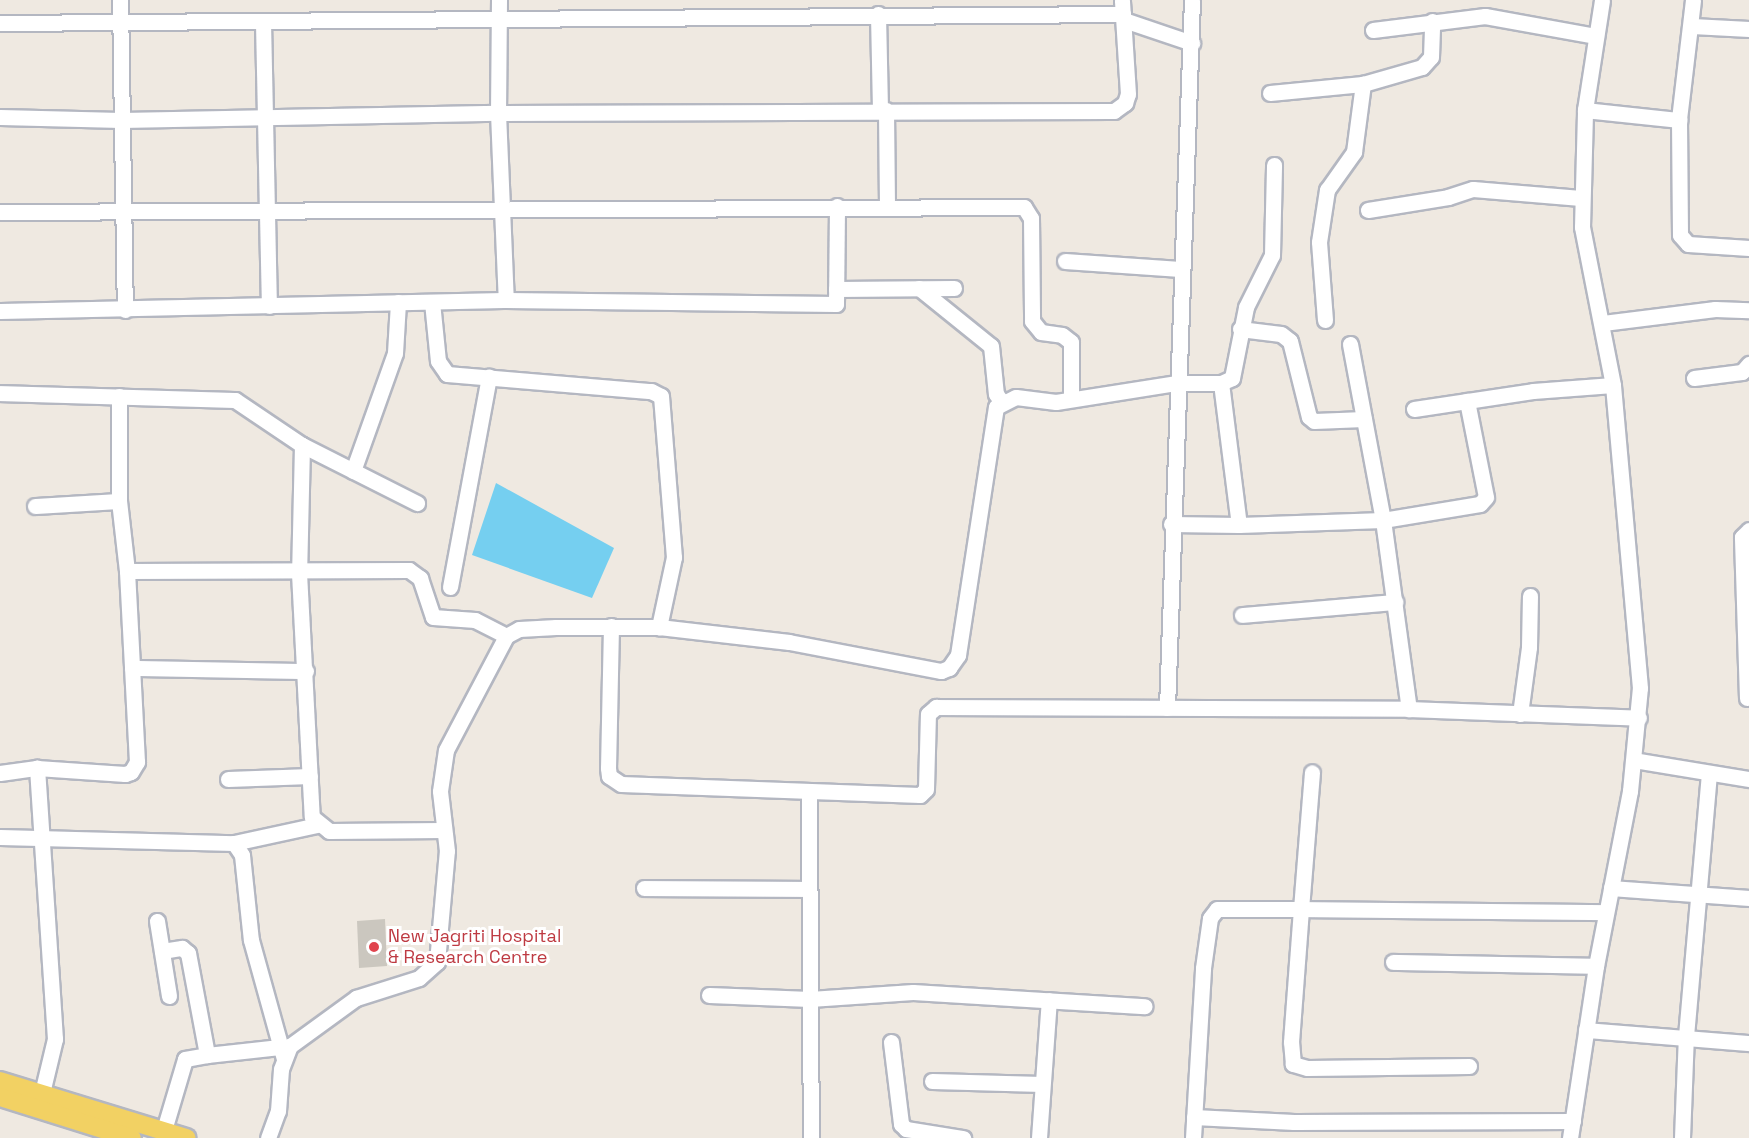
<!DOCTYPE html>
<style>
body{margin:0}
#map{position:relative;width:1749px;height:1138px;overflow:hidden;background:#efe9e1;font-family:"Space Grotesk",sans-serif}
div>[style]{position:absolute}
.water>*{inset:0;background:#75cff0}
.building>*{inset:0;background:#cbc7bf}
.roads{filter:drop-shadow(2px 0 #b4b7c1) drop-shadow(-2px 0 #b4b7c1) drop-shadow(0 2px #b4b7c1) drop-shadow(0 -2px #b4b7c1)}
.minor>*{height:15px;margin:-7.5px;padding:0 7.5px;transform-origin:7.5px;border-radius:7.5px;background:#fff}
.major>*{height:18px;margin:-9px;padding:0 9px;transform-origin:9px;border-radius:9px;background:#f2d163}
.dots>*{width:16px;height:16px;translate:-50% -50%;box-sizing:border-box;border:3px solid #fff;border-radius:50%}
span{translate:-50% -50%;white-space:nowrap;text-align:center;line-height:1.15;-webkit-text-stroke:6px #fff;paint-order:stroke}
.health-label{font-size:18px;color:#be3a42}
.left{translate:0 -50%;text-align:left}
</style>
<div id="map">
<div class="water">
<i style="clip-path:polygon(496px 483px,614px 548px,592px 598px,472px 555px)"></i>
</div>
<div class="building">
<i style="clip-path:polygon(385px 919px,387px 966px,359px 968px,357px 921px)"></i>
</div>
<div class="roads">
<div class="minor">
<i style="left:120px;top:0;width:310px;rotate:89.1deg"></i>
<i style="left:499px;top:0;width:113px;rotate:90.5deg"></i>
<i style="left:498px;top:113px;width:187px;rotate:87.6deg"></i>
<i style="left:1693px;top:0;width:121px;rotate:96.7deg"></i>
<i style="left:1679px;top:120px;width:115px;rotate:89.5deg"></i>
<i style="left:1680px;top:235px;width:12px;rotate:48deg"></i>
<i style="left:1688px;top:244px;width:61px;rotate:3.8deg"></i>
<i style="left:878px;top:14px;width:96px;rotate:88.8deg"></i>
<i style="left:1124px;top:20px;width:72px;rotate:18.7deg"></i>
<i style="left:263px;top:22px;width:284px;rotate:88.8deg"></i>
<i style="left:0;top:23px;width:1123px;rotate:-0.46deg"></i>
<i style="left:1692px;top:26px;width:57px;rotate:3deg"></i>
<i style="left:1373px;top:30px;width:113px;rotate:-7.1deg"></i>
<i style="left:1485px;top:16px;width:113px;rotate:10.2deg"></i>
<i style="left:1270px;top:93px;width:93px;rotate:-5.5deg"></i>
<i style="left:1363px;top:84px;width:61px;rotate:-16.1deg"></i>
<i style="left:1422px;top:67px;width:13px;rotate:-48deg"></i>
<i style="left:1431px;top:57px;width:36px;rotate:-88deg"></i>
<i style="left:886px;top:110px;width:96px;rotate:89.4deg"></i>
<i style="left:1585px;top:110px;width:95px;rotate:6.1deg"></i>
<i style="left:0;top:117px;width:121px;rotate:1.4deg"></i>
<i style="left:121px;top:120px;width:377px;rotate:-1.1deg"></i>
<i style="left:498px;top:113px;width:616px;rotate:-0.19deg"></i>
<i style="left:1114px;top:111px;width:14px;rotate:-36deg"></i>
<i style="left:1125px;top:103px;width:9px;rotate:-72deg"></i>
<i style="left:1128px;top:94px;width:94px;rotate:-93.7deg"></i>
<i style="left:1368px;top:210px;width:81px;rotate:-9.2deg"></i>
<i style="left:1448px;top:197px;width:26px;rotate:-18deg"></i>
<i style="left:1473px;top:189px;width:108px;rotate:4.8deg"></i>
<i style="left:0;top:212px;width:1024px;rotate:-0.28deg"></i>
<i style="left:1024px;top:207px;width:13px;rotate:58deg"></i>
<i style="left:1031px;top:218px;width:103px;rotate:89.4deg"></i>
<i style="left:1032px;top:321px;width:14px;rotate:51deg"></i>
<i style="left:1041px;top:332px;width:21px;rotate:8deg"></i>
<i style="left:1062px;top:335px;width:11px;rotate:38deg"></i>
<i style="left:1071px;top:342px;width:57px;rotate:90deg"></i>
<i style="left:1065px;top:261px;width:115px;rotate:4deg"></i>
<i style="left:919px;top:288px;width:92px;rotate:38.9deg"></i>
<i style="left:991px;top:346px;width:48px;rotate:84.1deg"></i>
<i style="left:996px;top:394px;width:9px;rotate:54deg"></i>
<i style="left:836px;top:289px;width:118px;rotate:-0.5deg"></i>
<i style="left:432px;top:302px;width:59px;rotate:84.2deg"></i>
<i style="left:438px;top:361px;width:16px;rotate:55deg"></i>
<i style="left:447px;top:374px;width:205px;rotate:4.8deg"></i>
<i style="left:651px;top:391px;width:11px;rotate:27deg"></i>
<i style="left:661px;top:396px;width:162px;rotate:85.4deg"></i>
<i style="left:674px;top:557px;width:72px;rotate:102.1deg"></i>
<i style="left:0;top:311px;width:506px;rotate:-1.25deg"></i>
<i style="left:506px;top:300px;width:330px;rotate:0.7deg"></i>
<i style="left:836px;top:304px;width:98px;rotate:-89.4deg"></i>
<i style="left:1325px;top:320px;width:78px;rotate:-94.4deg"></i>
<i style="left:1319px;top:242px;width:53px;rotate:-81.3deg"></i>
<i style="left:1327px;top:190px;width:47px;rotate:-54.6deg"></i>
<i style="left:1354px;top:152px;width:69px;rotate:-82.5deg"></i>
<i style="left:1603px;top:323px;width:113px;rotate:-7.1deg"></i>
<i style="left:1715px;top:309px;width:34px;rotate:2deg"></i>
<i style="left:1240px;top:329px;width:41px;rotate:7deg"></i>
<i style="left:1281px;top:334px;width:11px;rotate:38deg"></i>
<i style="left:1290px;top:341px;width:78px;rotate:76deg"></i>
<i style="left:1309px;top:417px;width:6px;rotate:39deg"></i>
<i style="left:1314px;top:421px;width:50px;rotate:-2.3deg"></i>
<i style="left:1350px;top:344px;width:179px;rotate:79.4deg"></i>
<i style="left:1383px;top:520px;width:191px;rotate:82.2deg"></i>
<i style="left:1409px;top:709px;width:230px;rotate:2.2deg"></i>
<i style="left:1694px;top:378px;width:48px;rotate:-7.1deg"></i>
<i style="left:1742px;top:372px;width:11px;rotate:-49deg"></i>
<i style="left:1221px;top:383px;width:143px;rotate:82.8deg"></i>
<i style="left:0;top:393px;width:235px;rotate:1.7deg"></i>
<i style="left:235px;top:400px;width:81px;rotate:33.9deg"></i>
<i style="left:302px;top:445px;width:129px;rotate:26.8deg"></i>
<i style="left:1414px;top:409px;width:120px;rotate:-8.6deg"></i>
<i style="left:1533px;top:391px;width:80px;rotate:-4.3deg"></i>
<i style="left:302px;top:445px;width:128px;rotate:91.3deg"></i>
<i style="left:299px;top:573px;width:244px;rotate:87deg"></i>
<i style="left:312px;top:817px;width:22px;rotate:39deg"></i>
<i style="left:329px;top:831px;width:115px;rotate:-0.5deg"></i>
<i style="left:353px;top:471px;width:125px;rotate:-70.4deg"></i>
<i style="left:395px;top:353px;width:51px;rotate:-86.6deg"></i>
<i style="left:35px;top:506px;width:84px;rotate:-3.4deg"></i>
<i style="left:1171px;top:524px;width:68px;rotate:0.8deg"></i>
<i style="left:1239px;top:525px;width:144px;rotate:-2deg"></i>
<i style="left:1383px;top:520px;width:98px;rotate:-9.4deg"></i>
<i style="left:1480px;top:504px;width:9px;rotate:-49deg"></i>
<i style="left:1486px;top:497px;width:98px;rotate:-101.2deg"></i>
<i style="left:127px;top:571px;width:282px;rotate:-0.2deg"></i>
<i style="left:409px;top:570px;width:14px;rotate:36deg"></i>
<i style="left:420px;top:578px;width:41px;rotate:71.6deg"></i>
<i style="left:433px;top:617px;width:42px;rotate:4.1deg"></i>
<i style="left:475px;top:620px;width:35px;rotate:27deg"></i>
<i style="left:450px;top:587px;width:214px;rotate:-79.5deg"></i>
<i style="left:1242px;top:615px;width:154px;rotate:-4.9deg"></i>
<i style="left:611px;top:626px;width:142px;rotate:91.2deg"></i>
<i style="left:608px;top:768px;width:8px;rotate:83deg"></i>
<i style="left:609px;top:776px;width:14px;rotate:34deg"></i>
<i style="left:621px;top:784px;width:299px;rotate:2.1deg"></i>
<i style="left:920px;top:795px;width:8px;rotate:-45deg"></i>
<i style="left:926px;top:789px;width:75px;rotate:-88.5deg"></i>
<i style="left:928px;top:714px;width:11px;rotate:-41deg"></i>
<i style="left:936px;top:707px;width:473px;rotate:0.2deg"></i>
<i style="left:132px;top:668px;width:174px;rotate:1deg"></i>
<i style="left:1747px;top:698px;width:161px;rotate:-91.8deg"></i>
<i style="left:1742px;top:537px;width:10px;rotate:-45deg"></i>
<i style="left:1167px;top:708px;width:708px;rotate:-87.98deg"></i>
<i style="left:1520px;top:714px;width:68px;rotate:-82.3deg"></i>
<i style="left:1529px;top:647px;width:51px;rotate:-88.9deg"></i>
<i style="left:1634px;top:760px;width:117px;rotate:9.4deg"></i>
<i style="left:0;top:773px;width:37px;rotate:-8deg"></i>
<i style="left:228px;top:779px;width:82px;rotate:-2.1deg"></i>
<i style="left:809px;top:793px;width:345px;rotate:89.7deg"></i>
<i style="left:0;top:837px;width:234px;rotate:1.5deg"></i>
<i style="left:234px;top:843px;width:14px;rotate:56deg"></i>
<i style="left:242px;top:855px;width:85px;rotate:84deg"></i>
<i style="left:251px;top:940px;width:123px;rotate:74.5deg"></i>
<i style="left:234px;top:843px;width:85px;rotate:-12.2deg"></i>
<i style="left:644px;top:888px;width:165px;rotate:0.3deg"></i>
<i style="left:1611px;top:888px;width:138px;rotate:4.1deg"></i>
<i style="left:157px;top:921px;width:76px;rotate:80.9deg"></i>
<i style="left:162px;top:951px;width:20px;rotate:-9deg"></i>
<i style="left:182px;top:948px;width:8px;rotate:40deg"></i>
<i style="left:188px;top:953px;width:104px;rotate:79.4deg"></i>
<i style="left:207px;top:1055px;width:73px;rotate:-6.3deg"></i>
<i style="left:1393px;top:962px;width:203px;rotate:1.1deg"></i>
<i style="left:709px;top:995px;width:101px;rotate:2.3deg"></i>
<i style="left:810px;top:999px;width:103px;rotate:-3.9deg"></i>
<i style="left:913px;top:992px;width:232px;rotate:3.5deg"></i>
<i style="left:1586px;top:1030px;width:164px;rotate:4.6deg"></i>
<i style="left:891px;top:1042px;width:83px;rotate:83deg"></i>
<i style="left:901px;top:1124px;width:7px;rotate:45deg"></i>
<i style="left:906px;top:1129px;width:58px;rotate:9deg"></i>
<i style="left:1469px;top:1066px;width:162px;rotate:179.3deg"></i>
<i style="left:1307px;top:1068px;width:15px;rotate:-164deg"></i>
<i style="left:1293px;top:1064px;width:22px;rotate:-95deg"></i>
<i style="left:1291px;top:1042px;width:133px;rotate:-85.7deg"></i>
<i style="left:1301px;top:909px;width:305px;rotate:0.6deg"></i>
<i style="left:932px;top:1081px;width:110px;rotate:1.6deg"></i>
<i style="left:42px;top:1093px;width:56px;rotate:-76.5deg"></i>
<i style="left:55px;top:1039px;width:272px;rotate:-93.8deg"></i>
<i style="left:37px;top:768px;width:88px;rotate:3.9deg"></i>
<i style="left:125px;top:774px;width:6px;rotate:-18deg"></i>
<i style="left:131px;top:772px;width:12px;rotate:-59deg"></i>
<i style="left:137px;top:762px;width:191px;rotate:-93deg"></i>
<i style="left:127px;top:571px;width:70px;rotate:-96.5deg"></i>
<i style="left:119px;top:501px;width:105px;rotate:-90deg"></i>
<i style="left:1194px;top:1117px;width:100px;rotate:2.9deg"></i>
<i style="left:1294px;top:1122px;width:279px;rotate:-0.2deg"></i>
<i style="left:164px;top:1130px;width:74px;rotate:-73.5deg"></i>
<i style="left:185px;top:1059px;width:22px;rotate:-10deg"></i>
<i style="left:268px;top:1138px;width:29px;rotate:-70deg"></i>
<i style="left:278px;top:1111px;width:42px;rotate:-85.9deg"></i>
<i style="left:281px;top:1069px;width:25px;rotate:-69deg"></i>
<i style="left:290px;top:1046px;width:82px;rotate:-36deg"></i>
<i style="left:356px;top:998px;width:66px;rotate:-17.6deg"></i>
<i style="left:419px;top:978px;width:24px;rotate:-42deg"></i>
<i style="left:437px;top:962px;width:111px;rotate:-84.9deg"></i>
<i style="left:447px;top:851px;width:60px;rotate:-96.7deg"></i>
<i style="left:440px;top:791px;width:41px;rotate:-81.7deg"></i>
<i style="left:446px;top:750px;width:129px;rotate:-62.2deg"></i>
<i style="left:506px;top:636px;width:15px;rotate:-28deg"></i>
<i style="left:519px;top:629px;width:37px;rotate:-3deg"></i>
<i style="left:556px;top:627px;width:103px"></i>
<i style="left:659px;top:627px;width:131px;rotate:6.6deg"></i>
<i style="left:789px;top:642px;width:155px;rotate:10.8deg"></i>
<i style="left:941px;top:671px;width:9px;rotate:-21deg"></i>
<i style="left:949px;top:668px;width:16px;rotate:-55deg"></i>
<i style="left:958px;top:655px;width:251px;rotate:-81.3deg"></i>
<i style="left:996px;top:407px;width:22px;rotate:-27deg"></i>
<i style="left:1016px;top:397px;width:40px;rotate:7.1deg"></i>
<i style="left:1056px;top:402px;width:121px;rotate:-9deg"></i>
<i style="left:1176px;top:383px;width:45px"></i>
<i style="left:1221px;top:383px;width:12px;rotate:-24deg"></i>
<i style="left:1232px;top:378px;width:72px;rotate:-78.8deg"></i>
<i style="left:1246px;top:307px;width:58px;rotate:-63.4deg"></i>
<i style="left:1272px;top:255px;width:90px;rotate:-88.7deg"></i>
<i style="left:1039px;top:1138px;width:138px;rotate:-85.9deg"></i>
<i style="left:1193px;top:1138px;width:170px;rotate:-86.6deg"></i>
<i style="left:1203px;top:968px;width:50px;rotate:-82deg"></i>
<i style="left:1210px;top:918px;width:11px;rotate:-52deg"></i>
<i style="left:1217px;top:909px;width:84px"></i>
<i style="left:1301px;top:909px;width:137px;rotate:-85.4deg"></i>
<i style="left:1570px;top:1138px;width:174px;rotate:-81.4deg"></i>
<i style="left:1596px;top:966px;width:178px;rotate:-79deg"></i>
<i style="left:1630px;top:791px;width:103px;rotate:-84.5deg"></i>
<i style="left:1640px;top:688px;width:304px;rotate:-95.1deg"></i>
<i style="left:1613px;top:385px;width:161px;rotate:-101.1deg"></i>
<i style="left:1582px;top:227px;width:117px;rotate:-88.5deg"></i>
<i style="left:1585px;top:110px;width:111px;rotate:-81.2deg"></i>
<i style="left:1682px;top:1138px;width:102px;rotate:-87.8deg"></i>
<i style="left:1686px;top:1036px;width:264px;rotate:-85deg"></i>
</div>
<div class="major">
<i style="left:0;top:1081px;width:195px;rotate:17deg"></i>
<i style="left:0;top:1097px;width:138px;rotate:17.3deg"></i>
</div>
</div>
<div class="dots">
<i style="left:374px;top:947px;background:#e0444e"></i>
</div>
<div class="health-label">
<span class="left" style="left:388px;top:947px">New Jagriti Hospital<br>&amp; Research Centre</span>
</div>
</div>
